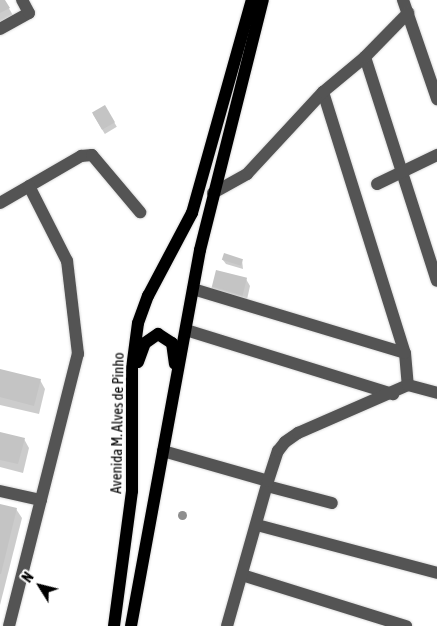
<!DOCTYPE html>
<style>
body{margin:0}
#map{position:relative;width:437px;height:626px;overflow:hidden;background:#fff;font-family:"Asap Condensed",sans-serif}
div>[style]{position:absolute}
.shadow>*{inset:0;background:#0003;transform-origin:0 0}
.building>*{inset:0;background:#c4c4c4;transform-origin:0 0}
.roads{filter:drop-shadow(0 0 1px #dbdbdb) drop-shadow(0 0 1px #dbdbdb)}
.minor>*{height:12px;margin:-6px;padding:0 6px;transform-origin:6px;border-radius:6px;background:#545454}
.major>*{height:12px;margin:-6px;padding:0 6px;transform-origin:6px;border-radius:6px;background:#000}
.trees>*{width:9px;height:9px;margin:-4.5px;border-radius:50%;background:#8e8e8e}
span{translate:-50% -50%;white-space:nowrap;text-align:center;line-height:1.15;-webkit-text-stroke:5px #fff;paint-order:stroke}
.street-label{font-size:15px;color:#000}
.north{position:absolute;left:15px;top:561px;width:50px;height:50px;-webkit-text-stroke:4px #fff;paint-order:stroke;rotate:306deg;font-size:14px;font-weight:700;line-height:20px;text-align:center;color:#000}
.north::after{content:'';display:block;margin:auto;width:18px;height:22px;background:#000;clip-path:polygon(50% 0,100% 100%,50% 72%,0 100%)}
</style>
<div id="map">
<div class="shadow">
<div style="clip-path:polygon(0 0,4px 0,14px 17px,0 25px)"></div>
<div style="left:105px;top:107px;width:23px;height:14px;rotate:59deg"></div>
<div style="clip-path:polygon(223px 260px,242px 260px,243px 269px,226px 264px)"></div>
<div style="clip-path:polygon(246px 279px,250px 286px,246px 304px,216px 297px)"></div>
<div style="clip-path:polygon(0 370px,40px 380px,45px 389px,39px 414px,0 405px)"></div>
<div style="clip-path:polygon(0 433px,24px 439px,29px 448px,23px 473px,0 467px)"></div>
<div style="clip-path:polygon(0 505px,16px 509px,22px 518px,0 605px)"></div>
</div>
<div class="building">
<div style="clip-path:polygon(0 0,5px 0,10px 8px,0 13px)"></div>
<div style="left:105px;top:105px;width:20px;height:15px;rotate:60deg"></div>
<div style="left:224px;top:253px;width:20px;height:7px;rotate:18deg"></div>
<div style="left:216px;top:270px;width:32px;height:21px;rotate:14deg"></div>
<div style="clip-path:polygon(0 369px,41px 379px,34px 406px,0 397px)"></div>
<div style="clip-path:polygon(0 432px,25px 438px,18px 464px,0 460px)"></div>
<div style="clip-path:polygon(0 504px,17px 508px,1px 574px,0 574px)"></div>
</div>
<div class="roads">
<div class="minor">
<div style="left:403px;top:0;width:105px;rotate:71deg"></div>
<div style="left:0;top:29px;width:33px;rotate:-29deg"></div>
<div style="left:29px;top:13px;width:15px;rotate:-118deg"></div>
<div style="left:365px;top:57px;width:235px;rotate:72.2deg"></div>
<div style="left:323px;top:92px;width:274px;rotate:72.6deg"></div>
<div style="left:405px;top:353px;width:32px;rotate:85deg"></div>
<div style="left:377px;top:184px;width:67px;rotate:-25.8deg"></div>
<div style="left:213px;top:193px;width:39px;rotate:-29deg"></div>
<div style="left:247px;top:174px;width:112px;rotate:-47.2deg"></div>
<div style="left:323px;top:92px;width:55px;rotate:-39.8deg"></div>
<div style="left:365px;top:57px;width:62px;rotate:-45.7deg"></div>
<div style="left:0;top:203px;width:94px;rotate:-30.1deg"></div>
<div style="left:81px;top:156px;width:11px;rotate:-5deg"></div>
<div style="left:92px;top:155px;width:75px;rotate:49.9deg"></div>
<div style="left:193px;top:289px;width:221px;rotate:16.8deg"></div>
<div style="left:186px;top:330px;width:217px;rotate:17.2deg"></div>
<div style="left:163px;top:451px;width:109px;rotate:15.9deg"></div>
<div style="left:267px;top:486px;width:67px;rotate:14.7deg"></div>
<div style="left:0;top:491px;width:42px;rotate:12.4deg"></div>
<div style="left:257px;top:525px;width:186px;rotate:14.9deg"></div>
<div style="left:242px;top:575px;width:172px;rotate:17.3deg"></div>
<div style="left:9px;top:626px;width:281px;rotate:-75.8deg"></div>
<div style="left:78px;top:354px;width:94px;rotate:-96.7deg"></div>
<div style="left:67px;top:261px;width:84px;rotate:-116.9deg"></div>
<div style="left:227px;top:626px;width:151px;rotate:-74.2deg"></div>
<div style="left:268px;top:481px;width:32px;rotate:-72deg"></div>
<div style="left:278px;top:451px;width:11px;rotate:-52deg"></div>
<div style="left:285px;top:442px;width:16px;rotate:-35deg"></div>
<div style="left:298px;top:433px;width:120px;rotate:-23.6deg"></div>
<div style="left:408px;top:385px;width:30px;rotate:15deg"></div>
</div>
<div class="major">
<div style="left:138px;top:362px;width:20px;rotate:-70deg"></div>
<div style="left:145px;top:343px;width:16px;rotate:-35deg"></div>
<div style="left:158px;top:334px;width:17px;rotate:33deg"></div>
<div style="left:172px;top:343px;width:21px;rotate:82deg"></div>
<div style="left:114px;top:626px;width:136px;rotate:-82.4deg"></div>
<div style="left:132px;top:491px;width:123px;rotate:-90deg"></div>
<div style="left:132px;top:368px;width:45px;rotate:-82.4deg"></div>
<div style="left:138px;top:323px;width:29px;rotate:-70deg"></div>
<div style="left:148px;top:296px;width:94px;rotate:-62.1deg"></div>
<div style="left:192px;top:213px;width:221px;rotate:-74.3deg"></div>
<div style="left:131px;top:626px;width:382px;rotate:-79.6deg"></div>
<div style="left:200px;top:250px;width:258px;rotate:-75.9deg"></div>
</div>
</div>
<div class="trees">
<div style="left:182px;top:515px"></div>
</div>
<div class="street-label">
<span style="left:117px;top:423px;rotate:-89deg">Avenida M. Alves de Pinho</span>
</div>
<div class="north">N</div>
</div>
